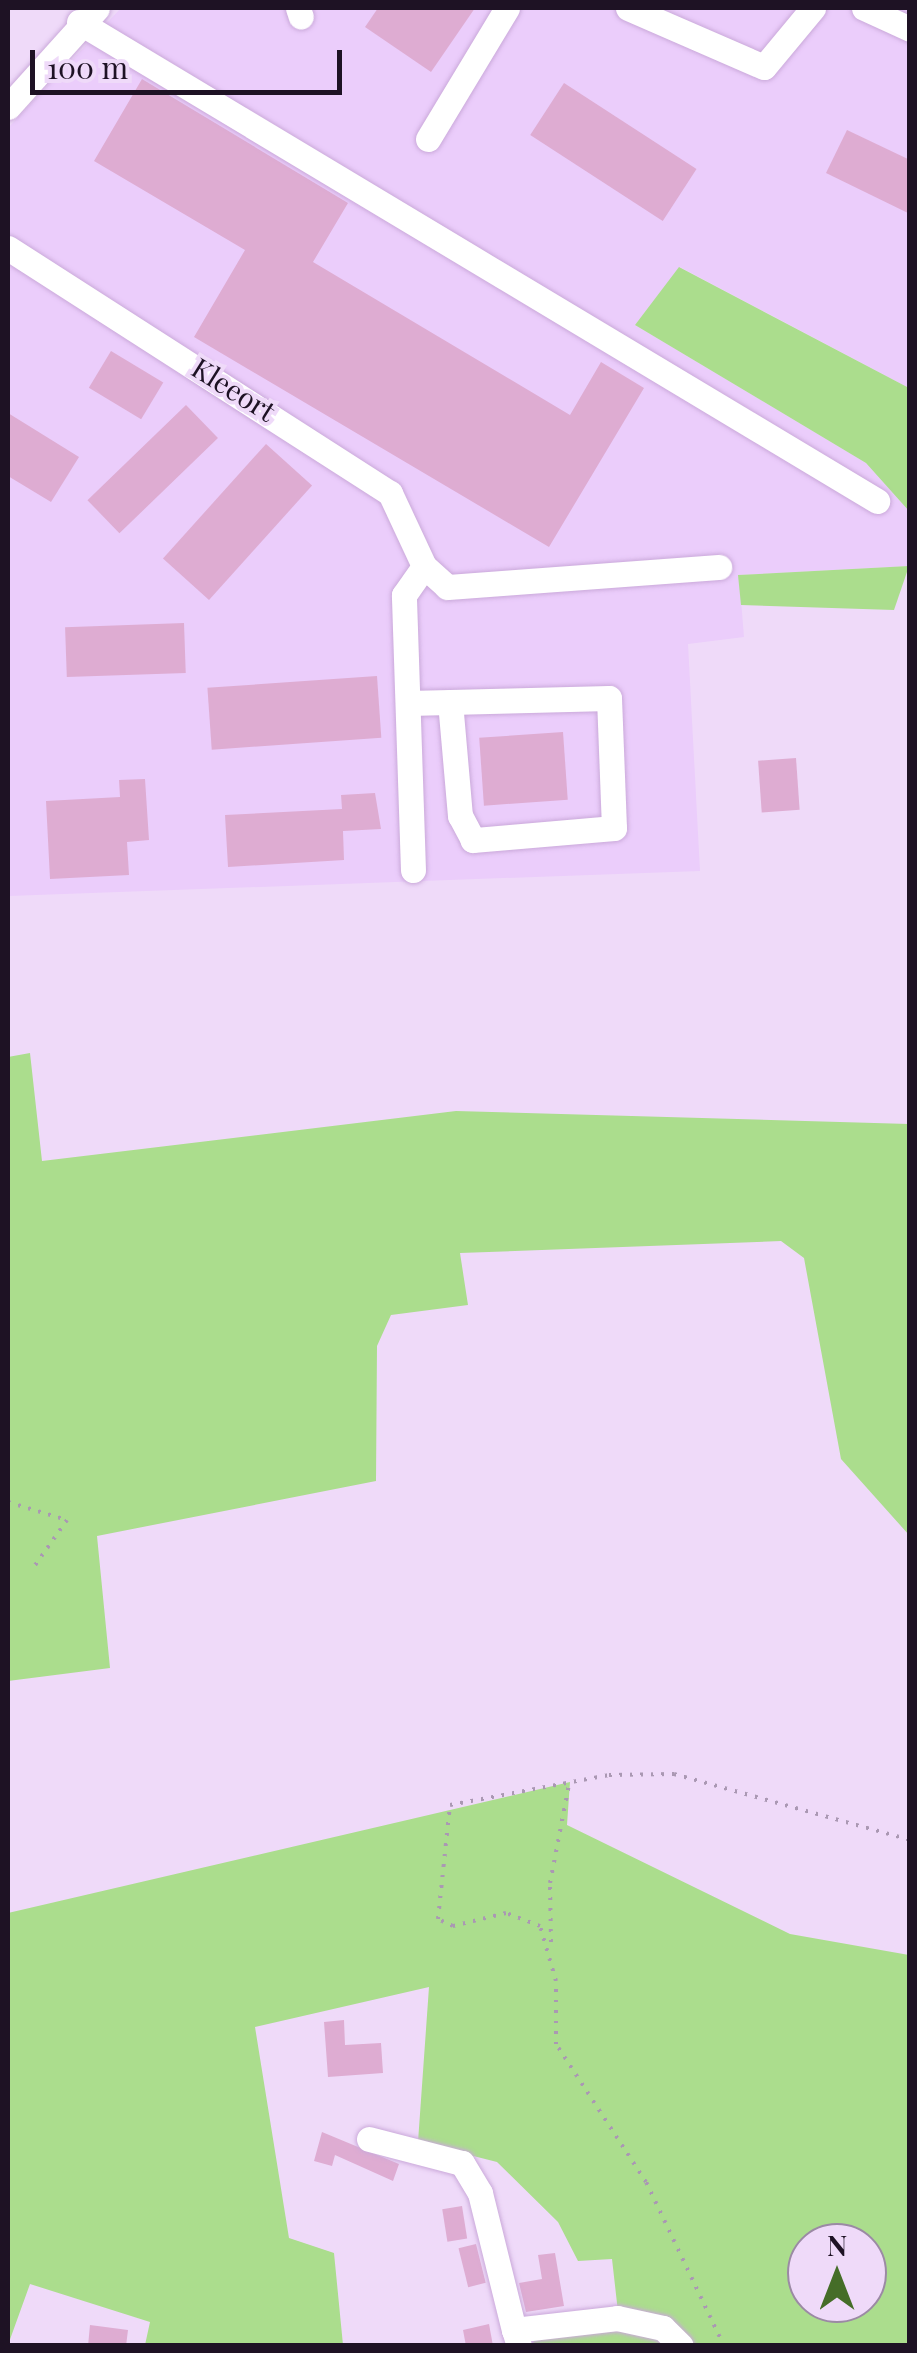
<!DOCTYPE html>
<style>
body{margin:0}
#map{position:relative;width:917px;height:2353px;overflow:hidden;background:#efdaf9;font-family:"Playfair Display",serif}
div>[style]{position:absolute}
.built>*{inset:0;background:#ebcdfb}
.green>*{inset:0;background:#abdd8d}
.building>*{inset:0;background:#deacd2;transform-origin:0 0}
.path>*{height:4px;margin-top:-2px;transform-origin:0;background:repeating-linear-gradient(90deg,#aa98b3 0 2.5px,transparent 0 10.5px)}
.roads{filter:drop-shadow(0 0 2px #caa9da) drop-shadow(0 0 2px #caa9da)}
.minor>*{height:25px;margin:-12.5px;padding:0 12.5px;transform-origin:12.5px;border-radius:12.5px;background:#fff}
span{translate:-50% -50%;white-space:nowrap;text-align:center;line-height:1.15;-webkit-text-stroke:8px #efdaf9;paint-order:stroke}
.street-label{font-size:28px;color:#1e1224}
.frame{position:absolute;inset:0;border:10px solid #1e1224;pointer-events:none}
.north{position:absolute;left:787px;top:2223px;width:100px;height:100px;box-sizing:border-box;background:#efdaf9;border:2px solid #9b8aa4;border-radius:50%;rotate:0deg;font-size:28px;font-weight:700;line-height:40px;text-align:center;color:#1e1224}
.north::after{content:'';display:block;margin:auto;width:35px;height:45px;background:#456d28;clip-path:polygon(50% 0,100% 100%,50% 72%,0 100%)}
.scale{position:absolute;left:30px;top:50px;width:312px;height:45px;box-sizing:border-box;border:5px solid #1e1224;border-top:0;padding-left:12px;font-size:30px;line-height:35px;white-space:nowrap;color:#1e1224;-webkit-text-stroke:8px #efdaf9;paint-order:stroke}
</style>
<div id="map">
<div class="built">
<div style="clip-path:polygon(121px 8px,909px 8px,909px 388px,680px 267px,635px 325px,866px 463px,909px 511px,909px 566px,739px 575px,744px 637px,688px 644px,700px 871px,9px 896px,8px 128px)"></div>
</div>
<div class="green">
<div style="clip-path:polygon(679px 267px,909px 388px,909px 511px,866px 463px,635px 325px)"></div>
<div style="clip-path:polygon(909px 566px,894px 610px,741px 605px,738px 575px)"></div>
<div style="clip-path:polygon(30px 1053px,42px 1161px,456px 1111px,909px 1124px,909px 1535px,841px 1459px,804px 1258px,781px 1241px,460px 1253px,468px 1305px,391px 1315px,377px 1346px,376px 1481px,97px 1536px,110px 1668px,8px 1681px,8px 1057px)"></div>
<div style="clip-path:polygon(evenodd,570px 1782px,567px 1825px,790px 1934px,909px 1955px,909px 2345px,533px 2345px,534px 2336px,618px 2312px,612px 2259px,578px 2261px,558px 2222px,497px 2162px,418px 2142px,429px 1987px,255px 2027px,289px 2238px,334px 2253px,343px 2345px,145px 2345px,150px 2322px,30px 2284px,8px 2345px,8px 1913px,570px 1782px,807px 2243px,867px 2243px,867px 2303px,807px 2303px,807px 2243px)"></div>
</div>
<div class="building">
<div style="clip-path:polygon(378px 8px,475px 8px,431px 72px,365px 27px)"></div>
<div style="clip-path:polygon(142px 79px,348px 203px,313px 262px,570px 415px,601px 362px,644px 388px,549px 547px,194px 337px,245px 250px,94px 161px)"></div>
<div style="left:564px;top:83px;width:158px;height:62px;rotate:33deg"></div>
<div style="clip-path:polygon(847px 130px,910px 160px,910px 214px,826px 173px)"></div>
<div style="left:111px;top:351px;width:61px;height:43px;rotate:31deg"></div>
<div style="left:186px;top:405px;width:46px;height:137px;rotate:46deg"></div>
<div style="clip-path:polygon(8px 413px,79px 457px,51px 502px,8px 476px)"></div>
<div style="left:266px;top:444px;width:62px;height:154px;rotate:42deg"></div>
<div style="left:184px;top:623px;width:50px;height:119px;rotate:88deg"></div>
<div style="left:377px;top:676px;width:62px;height:170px;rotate:86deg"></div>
<div style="left:563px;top:732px;width:68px;height:84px;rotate:86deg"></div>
<div style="left:796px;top:758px;width:52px;height:38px;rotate:86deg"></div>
<div style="clip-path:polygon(145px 779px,149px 840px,127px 842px,129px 875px,50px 879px,46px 801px,120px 797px,119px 780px)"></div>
<div style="clip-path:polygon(375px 793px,381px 829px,343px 831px,344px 860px,228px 867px,225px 815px,342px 809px,341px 795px)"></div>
<div style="clip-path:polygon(344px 2020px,345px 2045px,381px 2043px,383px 2073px,328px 2077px,324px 2022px)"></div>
<div style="clip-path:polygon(322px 2132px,399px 2164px,393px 2181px,335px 2155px,332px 2166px,314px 2161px)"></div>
<div style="left:462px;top:2206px;width:33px;height:20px;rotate:81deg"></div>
<div style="left:476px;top:2244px;width:40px;height:18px;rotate:76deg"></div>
<div style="clip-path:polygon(555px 2253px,564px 2306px,526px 2312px,519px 2283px,542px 2279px,538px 2255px)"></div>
<div style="clip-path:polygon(489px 2324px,493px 2346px,466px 2346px,463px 2330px)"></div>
<div style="clip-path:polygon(90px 2325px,128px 2330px,126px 2346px,88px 2346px)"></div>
</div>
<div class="path">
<div style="left:8px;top:1502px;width:62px;rotate:17deg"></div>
<div style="left:67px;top:1520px;width:62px;rotate:125.2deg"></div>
<div style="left:551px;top:1942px;width:59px;rotate:-91deg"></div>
<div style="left:550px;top:1883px;width:101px;rotate:-79.1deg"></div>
<div style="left:724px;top:2346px;width:182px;rotate:-115.4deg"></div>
<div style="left:646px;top:2182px;width:165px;rotate:-123.1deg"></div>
<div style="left:556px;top:2044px;width:63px;rotate:-90deg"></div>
<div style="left:556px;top:1981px;width:57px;rotate:-106.2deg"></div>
<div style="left:540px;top:1926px;width:36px;rotate:-159deg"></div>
<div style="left:506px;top:1913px;width:55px;rotate:166.2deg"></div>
<div style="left:453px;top:1926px;width:17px;rotate:-155deg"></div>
<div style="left:438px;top:1919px;width:115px;rotate:-84deg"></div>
<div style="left:450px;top:1805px;width:162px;rotate:-10.7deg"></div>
<div style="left:609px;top:1775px;width:65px;rotate:-0.9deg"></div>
<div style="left:674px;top:1774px;width:245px;rotate:15.6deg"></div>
</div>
<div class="roads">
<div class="minor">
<div style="left:298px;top:8px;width:9px;rotate:72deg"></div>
<div style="left:628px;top:8px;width:148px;rotate:23.5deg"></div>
<div style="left:764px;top:67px;width:77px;rotate:-50.3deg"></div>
<div style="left:864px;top:8px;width:51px;rotate:24.5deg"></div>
<div style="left:79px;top:22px;width:931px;rotate:30.97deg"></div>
<div style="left:8px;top:107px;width:133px;rotate:-48deg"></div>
<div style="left:428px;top:139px;width:153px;rotate:-58.9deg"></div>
<div style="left:8px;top:248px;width:454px;rotate:32.7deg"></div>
<div style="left:390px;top:493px;width:81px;rotate:65deg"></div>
<div style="left:408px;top:703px;width:42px;rotate:-1.4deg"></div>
<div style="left:450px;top:702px;width:159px;rotate:-1.4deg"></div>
<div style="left:609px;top:698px;width:130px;rotate:87.8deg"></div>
<div style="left:614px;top:828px;width:142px;rotate:175.1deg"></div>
<div style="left:473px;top:840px;width:27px;rotate:-118deg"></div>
<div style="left:460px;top:816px;width:114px;rotate:-95deg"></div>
<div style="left:413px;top:870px;width:275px;rotate:-91.9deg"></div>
<div style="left:404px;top:595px;width:35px;rotate:-55deg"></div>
<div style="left:424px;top:566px;width:31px;rotate:42deg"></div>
<div style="left:447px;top:587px;width:273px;rotate:-4.2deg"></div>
<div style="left:369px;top:2139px;width:96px;rotate:14.5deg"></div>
<div style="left:462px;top:2163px;width:35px;rotate:59deg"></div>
<div style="left:480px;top:2193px;width:141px;rotate:76.1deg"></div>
<div style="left:519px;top:2346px;width:17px;rotate:-107deg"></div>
<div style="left:514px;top:2330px;width:104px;rotate:-6.6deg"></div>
<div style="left:617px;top:2318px;width:47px;rotate:12.3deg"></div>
<div style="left:663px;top:2328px;width:25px;rotate:45deg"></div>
</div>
</div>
<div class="street-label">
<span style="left:234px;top:389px;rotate:32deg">Kleeort</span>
</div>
<div class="frame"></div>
<div class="north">N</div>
<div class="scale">100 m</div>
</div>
